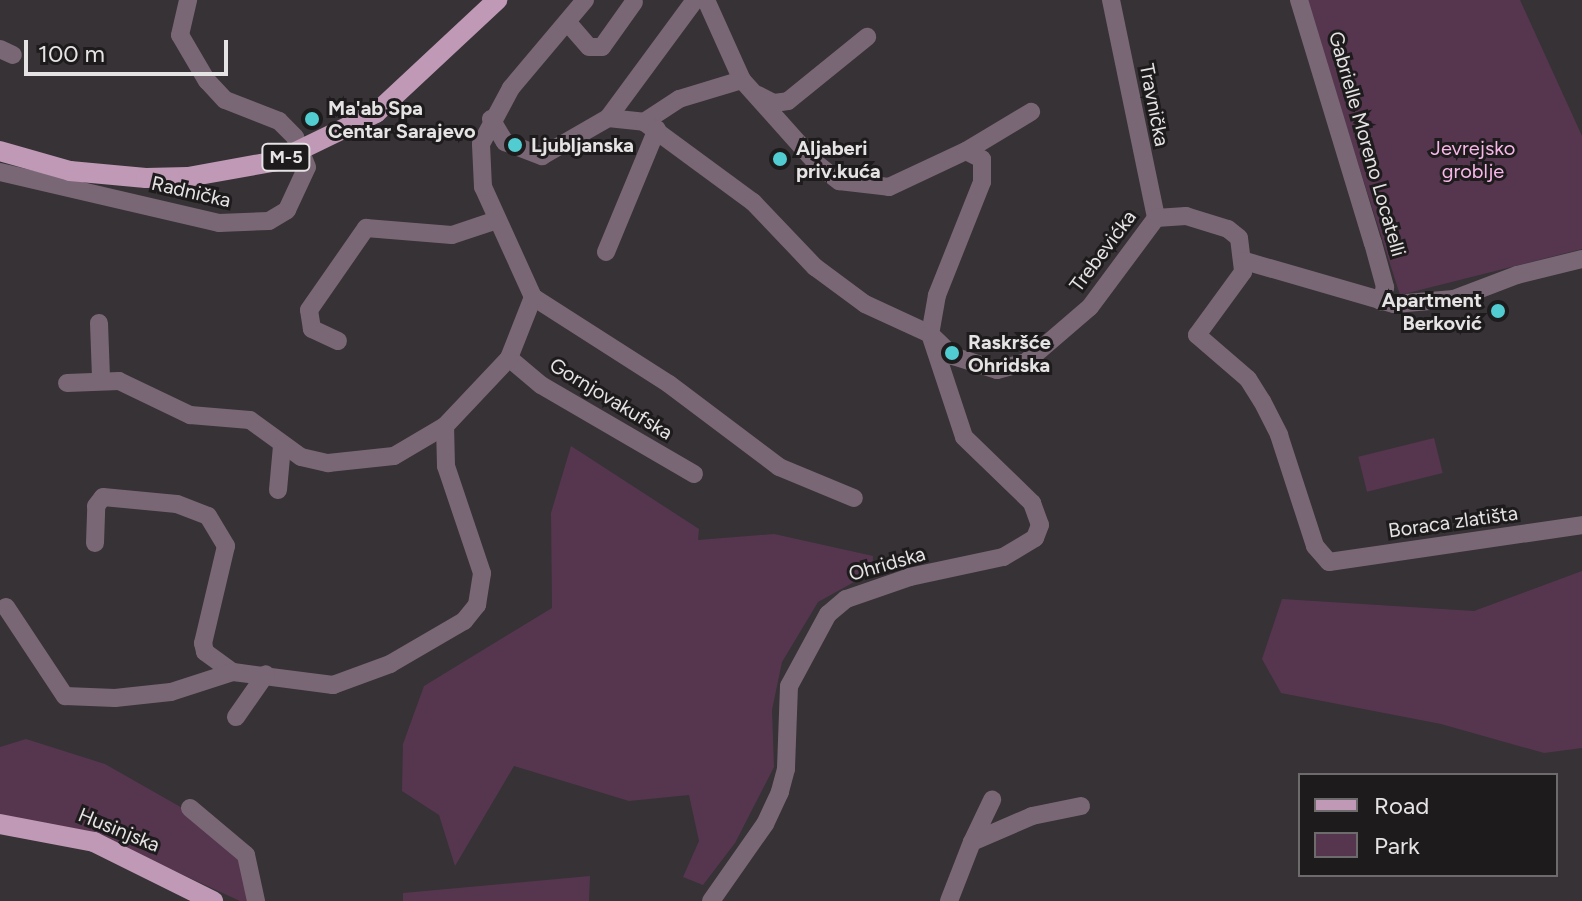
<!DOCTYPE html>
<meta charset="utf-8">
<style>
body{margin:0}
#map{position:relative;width:1582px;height:901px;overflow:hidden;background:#373236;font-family:Figtree,sans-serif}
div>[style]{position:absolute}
.green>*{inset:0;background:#55364e;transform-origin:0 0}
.minor>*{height:18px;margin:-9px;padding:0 9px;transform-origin:9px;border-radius:9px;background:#7a6775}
.major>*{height:20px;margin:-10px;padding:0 10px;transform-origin:10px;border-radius:10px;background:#bf99b5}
.dots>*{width:22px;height:22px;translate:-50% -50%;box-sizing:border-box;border:4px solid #1d1b1c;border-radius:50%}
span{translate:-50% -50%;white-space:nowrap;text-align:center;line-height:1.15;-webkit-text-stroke:6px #1d1b1c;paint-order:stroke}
.shield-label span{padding:2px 6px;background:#1d1b1c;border:2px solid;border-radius:6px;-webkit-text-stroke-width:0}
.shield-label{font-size:18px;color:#e6e3e5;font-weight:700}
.street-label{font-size:20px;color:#e6e3e5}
.poi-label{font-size:20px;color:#e6e3e5;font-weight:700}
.left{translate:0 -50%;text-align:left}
.right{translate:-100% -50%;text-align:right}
.park-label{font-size:20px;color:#f9b6e8}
.legend{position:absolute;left:1298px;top:773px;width:260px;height:104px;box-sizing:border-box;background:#1d1b1c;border:2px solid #6d6b6c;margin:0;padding:10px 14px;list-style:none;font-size:24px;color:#e6e3e5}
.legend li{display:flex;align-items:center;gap:16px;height:40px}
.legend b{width:40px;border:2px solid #6d6b6c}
.scale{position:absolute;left:24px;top:40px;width:204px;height:36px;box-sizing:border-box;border:4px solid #e6e3e5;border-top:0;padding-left:10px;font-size:24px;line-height:28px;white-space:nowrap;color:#e6e3e5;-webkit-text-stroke:6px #1d1b1c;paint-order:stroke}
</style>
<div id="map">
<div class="green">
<div style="clip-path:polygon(1306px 0,1520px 0,1582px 136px,1582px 249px,1400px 295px)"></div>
<div style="left:1434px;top:438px;width:36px;height:78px;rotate:76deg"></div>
<div style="clip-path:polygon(571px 446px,699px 529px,698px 540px,774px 534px,873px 556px,872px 572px,818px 602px,782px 662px,772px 710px,774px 767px,735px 843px,703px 885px,683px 877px,699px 841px,689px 795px,629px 801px,514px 766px,455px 866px,439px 815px,402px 791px,403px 744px,424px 686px,552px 608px,551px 513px)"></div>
<div style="clip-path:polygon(1582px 571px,1582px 748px,1544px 753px,1441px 724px,1281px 693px,1262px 659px,1282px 599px,1474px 611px)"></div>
<div style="clip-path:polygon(26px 739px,105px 764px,191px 813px,239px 852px,252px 901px,240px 901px,94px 834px,0 821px,0 747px)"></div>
<div style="clip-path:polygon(590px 876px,589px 901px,403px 901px,403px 893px)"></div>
</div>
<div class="minor">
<div style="left:706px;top:0;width:88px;rotate:65.8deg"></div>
<div style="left:742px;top:80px;width:113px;rotate:48.2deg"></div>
<div style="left:817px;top:164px;width:28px;rotate:38deg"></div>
<div style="left:839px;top:181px;width:50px;rotate:6.8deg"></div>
<div style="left:889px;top:187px;width:85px;rotate:-25.1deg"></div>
<div style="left:966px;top:151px;width:18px;rotate:27deg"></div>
<div style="left:982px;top:159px;width:23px;rotate:90deg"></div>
<div style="left:982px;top:182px;width:122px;rotate:111.7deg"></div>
<div style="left:937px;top:295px;width:40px;rotate:100deg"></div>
<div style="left:930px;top:334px;width:108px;rotate:71.7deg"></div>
<div style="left:964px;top:437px;width:95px;rotate:44.1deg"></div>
<div style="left:1032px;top:503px;width:23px;rotate:70deg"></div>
<div style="left:1040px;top:525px;width:14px;rotate:111deg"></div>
<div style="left:1035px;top:538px;width:37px;rotate:149deg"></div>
<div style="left:1003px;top:557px;width:95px;rotate:167.9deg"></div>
<div style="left:910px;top:577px;width:68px;rotate:161deg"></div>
<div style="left:846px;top:599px;width:23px;rotate:140deg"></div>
<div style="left:828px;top:614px;width:82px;rotate:118.4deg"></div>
<div style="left:789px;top:686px;width:83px;rotate:92.1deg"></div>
<div style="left:786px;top:769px;width:24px;rotate:105deg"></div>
<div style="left:780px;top:792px;width:35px;rotate:115deg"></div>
<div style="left:765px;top:824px;width:94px;rotate:125deg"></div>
<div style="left:1111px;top:0;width:223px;rotate:78.3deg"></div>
<div style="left:1299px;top:0;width:254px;rotate:73.1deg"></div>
<div style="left:1373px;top:243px;width:46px;rotate:74.7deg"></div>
<div style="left:1385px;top:287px;width:15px;rotate:106deg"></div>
<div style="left:569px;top:24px;width:30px;rotate:49deg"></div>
<div style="left:589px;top:47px;width:13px"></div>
<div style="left:602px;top:47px;width:55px;rotate:-54.6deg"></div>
<div style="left:0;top:49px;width:14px;rotate:25deg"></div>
<div style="left:758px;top:95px;width:18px;rotate:27deg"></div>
<div style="left:774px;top:103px;width:14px;rotate:-8deg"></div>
<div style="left:788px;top:101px;width:102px;rotate:-39deg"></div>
<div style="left:608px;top:118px;width:147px;rotate:-53.6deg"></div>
<div style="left:491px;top:119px;width:27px;rotate:59deg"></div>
<div style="left:505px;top:142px;width:40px;rotate:21deg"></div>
<div style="left:542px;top:156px;width:76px;rotate:-29.9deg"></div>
<div style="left:608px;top:118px;width:36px;rotate:6deg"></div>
<div style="left:644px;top:122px;width:42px;rotate:-33.3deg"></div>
<div style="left:679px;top:99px;width:66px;rotate:-16.8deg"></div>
<div style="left:644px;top:122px;width:135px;rotate:36.3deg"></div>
<div style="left:753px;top:202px;width:90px;rotate:46.4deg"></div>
<div style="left:815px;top:267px;width:62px;rotate:36.5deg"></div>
<div style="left:865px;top:304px;width:72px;rotate:24.8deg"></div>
<div style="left:930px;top:334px;width:32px;rotate:44deg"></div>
<div style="left:953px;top:356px;width:46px;rotate:17.7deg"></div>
<div style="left:997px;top:370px;width:30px;rotate:-15deg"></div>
<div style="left:1026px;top:362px;width:84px;rotate:-40.7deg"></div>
<div style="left:1090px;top:307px;width:111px;rotate:-53.4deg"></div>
<div style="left:1156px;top:218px;width:30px;rotate:-4deg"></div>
<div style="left:1186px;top:216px;width:44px;rotate:17.2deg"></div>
<div style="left:1228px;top:229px;width:14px;rotate:39deg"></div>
<div style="left:1239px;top:238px;width:34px;rotate:83deg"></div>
<div style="left:1243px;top:272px;width:78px;rotate:126.1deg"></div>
<div style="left:1197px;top:335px;width:67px;rotate:40.8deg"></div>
<div style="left:1248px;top:379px;width:26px;rotate:58deg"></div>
<div style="left:1262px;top:401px;width:38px;rotate:63deg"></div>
<div style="left:1279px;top:435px;width:117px;rotate:72deg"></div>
<div style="left:1315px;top:546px;width:21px;rotate:49deg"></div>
<div style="left:1329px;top:562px;width:256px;rotate:-8.3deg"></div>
<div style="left:966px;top:151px;width:76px;rotate:-31deg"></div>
<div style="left:0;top:172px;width:225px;rotate:13.1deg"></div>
<div style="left:219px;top:223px;width:50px;rotate:-2.3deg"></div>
<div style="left:269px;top:221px;width:21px;rotate:-31deg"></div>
<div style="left:287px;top:210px;width:47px;rotate:-65.1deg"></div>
<div style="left:307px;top:167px;width:32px;rotate:-112deg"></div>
<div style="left:295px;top:137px;width:23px;rotate:-135deg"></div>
<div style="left:279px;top:121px;width:58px;rotate:-158.7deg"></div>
<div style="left:225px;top:100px;width:26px;rotate:-133deg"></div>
<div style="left:207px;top:81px;width:53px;rotate:-120.4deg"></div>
<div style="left:180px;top:35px;width:36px;rotate:-77deg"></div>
<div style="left:606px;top:252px;width:133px;rotate:-67.5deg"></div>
<div style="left:1245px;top:261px;width:155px;rotate:16.1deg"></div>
<div style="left:1394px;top:304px;width:60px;rotate:-4.8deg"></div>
<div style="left:1454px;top:299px;width:67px;rotate:-20.9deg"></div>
<div style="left:1517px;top:275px;width:67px;rotate:-13.8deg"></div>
<div style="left:533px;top:297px;width:161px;rotate:32.6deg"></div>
<div style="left:669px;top:384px;width:138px;rotate:37deg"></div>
<div style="left:779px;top:467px;width:81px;rotate:22.5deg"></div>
<div style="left:99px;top:323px;width:55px;rotate:87.9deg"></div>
<div style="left:338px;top:341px;width:29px;rotate:-155deg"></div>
<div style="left:312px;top:329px;width:19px;rotate:-99deg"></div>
<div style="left:309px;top:310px;width:100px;rotate:-55.2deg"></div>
<div style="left:366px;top:228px;width:86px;rotate:4.7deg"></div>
<div style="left:452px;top:235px;width:47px;rotate:-18.4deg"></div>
<div style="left:509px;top:358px;width:42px;rotate:40.2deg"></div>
<div style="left:541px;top:385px;width:177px;rotate:30.2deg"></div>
<div style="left:67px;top:383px;width:52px;rotate:-2.2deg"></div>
<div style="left:119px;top:381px;width:79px;rotate:25.6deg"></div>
<div style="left:190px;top:415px;width:60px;rotate:4.8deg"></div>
<div style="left:250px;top:420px;width:63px;rotate:36deg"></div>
<div style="left:301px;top:457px;width:28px;rotate:13deg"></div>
<div style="left:328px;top:463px;width:66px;rotate:-6.1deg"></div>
<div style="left:394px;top:456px;width:59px;rotate:-30.5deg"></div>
<div style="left:445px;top:426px;width:93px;rotate:-46.7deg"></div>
<div style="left:509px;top:358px;width:66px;rotate:-68.5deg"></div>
<div style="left:533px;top:297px;width:121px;rotate:-114.4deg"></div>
<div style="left:483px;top:187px;width:43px;rotate:-92.7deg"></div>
<div style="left:481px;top:144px;width:64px;rotate:-61.8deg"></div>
<div style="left:511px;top:88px;width:115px;rotate:-49.9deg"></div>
<div style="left:278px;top:490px;width:44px;rotate:-84.8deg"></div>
<div style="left:95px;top:543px;width:37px;rotate:-88deg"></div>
<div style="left:96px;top:506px;width:11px;rotate:-52deg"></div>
<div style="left:103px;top:497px;width:74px;rotate:5.4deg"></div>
<div style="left:177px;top:504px;width:33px;rotate:21deg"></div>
<div style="left:208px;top:516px;width:35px;rotate:59deg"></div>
<div style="left:226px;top:546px;width:100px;rotate:103.3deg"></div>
<div style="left:203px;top:643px;width:9px;rotate:77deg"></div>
<div style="left:205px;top:652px;width:34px;rotate:36deg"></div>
<div style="left:6px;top:607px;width:107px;rotate:56.5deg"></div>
<div style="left:65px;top:696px;width:50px;rotate:2.3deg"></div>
<div style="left:115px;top:698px;width:56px;rotate:-6.1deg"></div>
<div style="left:171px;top:692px;width:65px;rotate:-17.9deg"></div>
<div style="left:233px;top:672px;width:101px;rotate:7.4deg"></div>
<div style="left:333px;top:685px;width:61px;rotate:-20.2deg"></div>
<div style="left:390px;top:664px;width:86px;rotate:-30.2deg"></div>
<div style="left:464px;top:621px;width:21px;rotate:-51deg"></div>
<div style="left:477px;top:605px;width:32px;rotate:-81deg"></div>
<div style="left:482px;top:573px;width:113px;rotate:-108.6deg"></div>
<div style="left:446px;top:466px;width:40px;rotate:-91.4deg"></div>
<div style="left:236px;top:717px;width:52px;rotate:-55.1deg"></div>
<div style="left:190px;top:808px;width:73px;rotate:40deg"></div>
<div style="left:246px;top:855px;width:47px;rotate:77.7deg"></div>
<div style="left:972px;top:842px;width:47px;rotate:-64.5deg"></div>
<div style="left:949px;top:901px;width:63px;rotate:-68.7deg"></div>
<div style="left:972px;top:842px;width:65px;rotate:-23.4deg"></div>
<div style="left:1032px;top:816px;width:50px;rotate:-11.5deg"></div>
</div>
<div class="major">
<div style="left:0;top:151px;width:73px;rotate:15.9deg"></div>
<div style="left:70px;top:171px;width:76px;rotate:5.3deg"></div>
<div style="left:146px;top:178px;width:42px;rotate:-1.4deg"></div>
<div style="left:188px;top:177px;width:90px;rotate:-10.2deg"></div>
<div style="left:277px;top:161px;width:110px;rotate:-25.9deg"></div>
<div style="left:376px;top:113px;width:166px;rotate:-43deg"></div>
<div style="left:0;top:824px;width:96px;rotate:10.8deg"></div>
<div style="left:94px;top:842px;width:133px;rotate:26.4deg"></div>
</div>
<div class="dots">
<div style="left:312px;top:119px;background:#51ccd1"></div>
<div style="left:515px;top:145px;background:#51ccd1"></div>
<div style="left:780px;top:159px;background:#51ccd1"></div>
<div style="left:1498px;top:311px;background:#51ccd1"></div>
<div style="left:952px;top:353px;background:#51ccd1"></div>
</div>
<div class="shield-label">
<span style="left:286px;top:157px">M-5</span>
</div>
<div class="street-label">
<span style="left:1154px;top:105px;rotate:79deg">Travnička</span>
<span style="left:1367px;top:144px;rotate:74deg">Gabrielle Moreno Locatelli</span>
<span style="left:191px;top:192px;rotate:13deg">Radnička</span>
<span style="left:1103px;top:251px;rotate:-53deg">Trebevićka</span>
<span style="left:611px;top:399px;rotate:31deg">Gornjovakufska</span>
<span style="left:1453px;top:522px;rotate:-8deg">Boraca zlatišta</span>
<span style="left:887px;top:564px;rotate:-16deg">Ohridska</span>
<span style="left:119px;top:830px;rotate:22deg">Husinjska</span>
</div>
<div class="poi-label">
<span class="left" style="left:328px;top:120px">Ma'ab Spa<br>Centar Sarajevo</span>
<span class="left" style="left:531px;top:145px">Ljubljanska</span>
<span class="left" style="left:796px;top:160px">Aljaberi<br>priv.kuća</span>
<span class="right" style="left:1482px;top:312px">Apartment<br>Berković</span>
<span class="left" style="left:968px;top:354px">Raskršće<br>Ohridska</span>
</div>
<div class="park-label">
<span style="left:1473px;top:160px">Jevrejsko<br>groblje</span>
</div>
<ul class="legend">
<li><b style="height:10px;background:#bf99b5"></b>Road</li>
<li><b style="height:22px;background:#55364e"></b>Park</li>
</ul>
<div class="scale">100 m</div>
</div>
